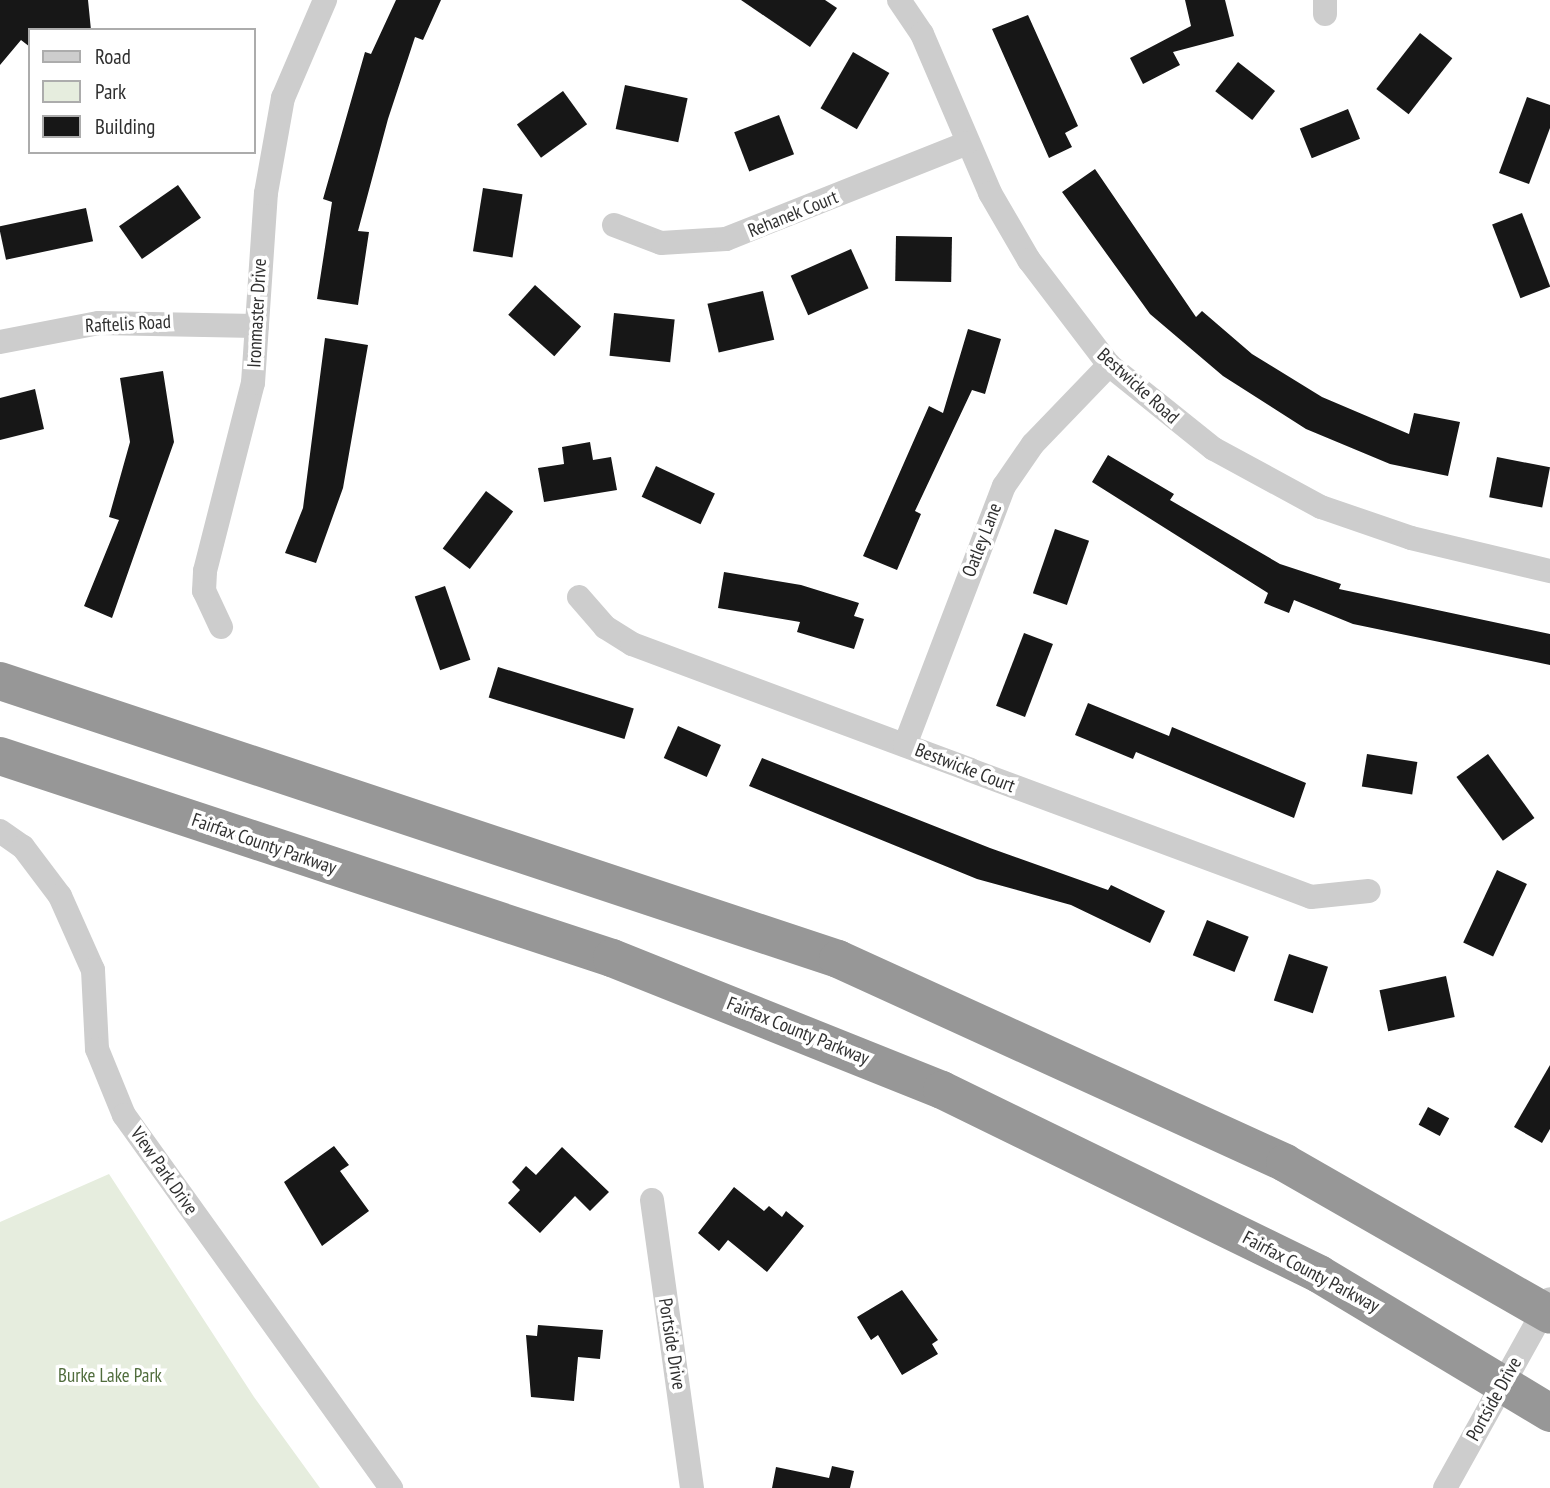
<!DOCTYPE html>
<style>
body{margin:0}
#map{position:relative;width:1550px;height:1488px;overflow:hidden;background:#fff;font-family:"PT Sans Narrow",sans-serif}
div>[style]{position:absolute}
.green>*{inset:0;background:#e6edde}
.building>*{inset:0;background:#171717;transform-origin:0 0}
.street>*{height:24px;margin:-12px;padding:0 12px;transform-origin:12px;border-radius:12px;background:#cdcdcd}
.highway>*{height:38px;margin:-19px;padding:0 19px;transform-origin:19px;border-radius:19px;background:#979797}
span{translate:-50% -50%;white-space:nowrap;text-align:center;line-height:1.15;-webkit-text-stroke:7px #fff;paint-order:stroke}
.street-label{font-size:19px;color:#303030}
.park-label{font-size:19px;color:#516d3d}
.legend{position:absolute;left:28px;top:28px;width:228px;height:126px;box-sizing:border-box;background:#fff;border:2px solid #acacac;margin:0;padding:9px 12px;list-style:none;font-size:21px;color:#303030}
.legend li{display:flex;align-items:center;gap:14px;height:35px}
.legend b{width:35px;border:2px solid #acacac}
</style>
<div id="map">
<div class="green">
<div style="clip-path:polygon(109px 1174px,254px 1397px,320px 1488px,0 1488px,0 1222px)"></div>
</div>
<div class="building">
<div style="clip-path:polygon(0 0,88px 0,91px 30px,30px 30px,30px 47px,21px 40px,0 65px)"></div>
<div style="clip-path:polygon(396px 0,441px 0,423px 40px,415px 37px,388px 119px,358px 231px,369px 232px,358px 305px,317px 299px,332px 202px,323px 199px,365px 52px,371px 54px)"></div>
<div style="clip-path:polygon(741px 0,825px 0,837px 8px,810px 47px)"></div>
<div style="clip-path:polygon(1185px 0,1225px 0,1234px 36px,1173px 52px,1180px 65px,1143px 84px,1130px 58px,1191px 26px)"></div>
<div style="clip-path:polygon(1028px 15px,1078px 126px,1065px 133px,1072px 147px,1049px 158px,992px 29px)"></div>
<div style="left:1420px;top:33px;width:41px;height:71px;rotate:38deg"></div>
<div style="left:853px;top:52px;width:42px;height:65px;rotate:30deg"></div>
<div style="left:1238px;top:62px;width:47px;height:37px;rotate:38deg"></div>
<div style="left:625px;top:85px;width:64px;height:45px;rotate:12deg"></div>
<div style="left:563px;top:91px;width:41px;height:57px;rotate:54deg"></div>
<div style="clip-path:polygon(1527px 97px,1550px 105px,1550px 128px,1529px 184px,1499px 173px)"></div>
<div style="left:1348px;top:109px;width:32px;height:52px;rotate:68deg"></div>
<div style="left:779px;top:115px;width:42px;height:48px;rotate:69deg"></div>
<div style="clip-path:polygon(1095px 169px,1196px 317px,1202px 311px,1252px 354px,1322px 397px,1409px 434px,1414px 413px,1460px 422px,1448px 476px,1390px 464px,1306px 429px,1223px 376px,1150px 314px,1062px 192px)"></div>
<div style="left:178px;top:185px;width:40px;height:72px;rotate:55deg"></div>
<div style="left:483px;top:188px;width:40px;height:64px;rotate:9deg"></div>
<div style="left:86px;top:208px;width:34px;height:89px;rotate:78deg"></div>
<div style="left:1522px;top:213px;width:79px;height:32px;rotate:69deg"></div>
<div style="left:896px;top:236px;width:56px;height:45px;rotate:1deg"></div>
<div style="left:851px;top:249px;width:43px;height:66px;rotate:66deg"></div>
<div style="left:535px;top:285px;width:62px;height:40px;rotate:42deg"></div>
<div style="left:763px;top:291px;width:50px;height:57px;rotate:77deg"></div>
<div style="left:614px;top:313px;width:61px;height:43px;rotate:6deg"></div>
<div style="clip-path:polygon(968px 329px,1001px 339px,985px 394px,972px 390px,915px 511px,921px 514px,897px 570px,863px 556px,929px 406px,943px 413px)"></div>
<div style="clip-path:polygon(325px 338px,368px 345px,343px 488px,316px 563px,285px 553px,303px 508px)"></div>
<div style="clip-path:polygon(163px 371px,174px 442px,112px 618px,84px 606px,119px 520px,109px 517px,130px 442px,120px 378px)"></div>
<div style="clip-path:polygon(35px 389px,44px 429px,0 440px,0 398px)"></div>
<div style="clip-path:polygon(590px 442px,593px 460px,611px 457px,617px 490px,544px 502px,538px 468px,564px 464px,562px 447px)"></div>
<div style="clip-path:polygon(1108px 455px,1174px 494px,1170px 500px,1280px 564px,1341px 584px,1339px 589px,1550px 634px,1550px 665px,1353px 624px,1294px 600px,1289px 613px,1264px 603px,1268px 593px,1092px 482px)"></div>
<div style="left:1497px;top:457px;width:54px;height:41px;rotate:11deg"></div>
<div style="left:656px;top:466px;width:65px;height:34px;rotate:25deg"></div>
<div style="left:486px;top:491px;width:34px;height:72px;rotate:37deg"></div>
<div style="left:1055px;top:529px;width:36px;height:68px;rotate:19deg"></div>
<div style="clip-path:polygon(724px 572px,801px 585px,859px 603px,854px 616px,864px 619px,854px 649px,797px 632px,800px 622px,718px 608px)"></div>
<div style="left:445px;top:586px;width:78px;height:32px;rotate:71deg"></div>
<div style="left:1024px;top:633px;width:31px;height:78px;rotate:21deg"></div>
<div style="left:498px;top:667px;width:142px;height:32px;rotate:17deg"></div>
<div style="clip-path:polygon(1088px 703px,1169px 736px,1172px 727px,1306px 783px,1294px 818px,1136px 752px,1133px 759px,1075px 735px)"></div>
<div style="left:678px;top:726px;width:47px;height:35px;rotate:24deg"></div>
<div style="left:1367px;top:754px;width:51px;height:33px;rotate:9deg"></div>
<div style="left:1488px;top:754px;width:79px;height:39px;rotate:54deg"></div>
<div style="clip-path:polygon(762px 758px,990px 848px,1108px 890px,1111px 885px,1165px 911px,1150px 943px,1071px 905px,977px 879px,749px 786px)"></div>
<div style="left:1497px;top:870px;width:33px;height:80px;rotate:25deg"></div>
<div style="left:1207px;top:920px;width:45px;height:38px;rotate:22deg"></div>
<div style="left:1289px;top:954px;width:41px;height:49px;rotate:18deg"></div>
<div style="left:1446px;top:976px;width:42px;height:68px;rotate:78deg"></div>
<div style="clip-path:polygon(1550px 1065px,1550px 1129px,1542px 1143px,1514px 1127px)"></div>
<div style="left:1428px;top:1107px;width:24px;height:20px;rotate:28deg"></div>
<div style="clip-path:polygon(334px 1146px,349px 1165px,340px 1171px,369px 1211px,322px 1246px,284px 1182px)"></div>
<div style="clip-path:polygon(562px 1147px,609px 1192px,590px 1211px,575px 1196px,540px 1233px,508px 1203px,520px 1190px,512px 1182px,526px 1166px,536px 1175px)"></div>
<div style="clip-path:polygon(734px 1187px,764px 1211px,769px 1206px,782px 1217px,786px 1211px,804px 1226px,767px 1272px,728px 1240px,719px 1251px,698px 1233px)"></div>
<div style="clip-path:polygon(902px 1290px,938px 1340px,932px 1344px,938px 1354px,902px 1375px,878px 1335px,871px 1340px,857px 1317px)"></div>
<div style="clip-path:polygon(538px 1325px,603px 1330px,600px 1359px,578px 1357px,574px 1401px,531px 1397px,526px 1335px,537px 1336px)"></div>
<div style="clip-path:polygon(832px 1466px,854px 1471px,850px 1488px,772px 1488px,776px 1467px,829px 1478px)"></div>
</div>
<div class="street">
<div style="left:899px;top:0;width:41px;rotate:55.9deg"></div>
<div style="left:922px;top:34px;width:173px;rotate:66.8deg"></div>
<div style="left:990px;top:193px;width:78px;rotate:59.8deg"></div>
<div style="left:1029px;top:260px;width:132px;rotate:52.7deg"></div>
<div style="left:1109px;top:365px;width:134px;rotate:38.7deg"></div>
<div style="left:1214px;top:449px;width:122px;rotate:28.5deg"></div>
<div style="left:1321px;top:507px;width:95px;rotate:19deg"></div>
<div style="left:1411px;top:538px;width:143px;rotate:13.4deg"></div>
<div style="left:1325px;top:14px;width:14px;rotate:-90deg"></div>
<div style="left:614px;top:225px;width:50px;rotate:21deg"></div>
<div style="left:661px;top:243px;width:65px;rotate:-3.5deg"></div>
<div style="left:726px;top:239px;width:259px;rotate:-21.7deg"></div>
<div style="left:0;top:342px;width:101px;rotate:-10.9deg"></div>
<div style="left:99px;top:323px;width:158px;rotate:1.1deg"></div>
<div style="left:579px;top:597px;width:40px;rotate:49deg"></div>
<div style="left:605px;top:627px;width:32px;rotate:32deg"></div>
<div style="left:632px;top:644px;width:361px;rotate:20.4deg"></div>
<div style="left:970px;top:770px;width:364px;rotate:20.4deg"></div>
<div style="left:1311px;top:897px;width:58px;rotate:-5.9deg"></div>
<div style="left:221px;top:627px;width:40px;rotate:-115deg"></div>
<div style="left:204px;top:591px;width:20px;rotate:-87deg"></div>
<div style="left:205px;top:571px;width:194px;rotate:-75.7deg"></div>
<div style="left:253px;top:383px;width:190px;rotate:-86.1deg"></div>
<div style="left:266px;top:193px;width:97px;rotate:-79.9deg"></div>
<div style="left:283px;top:98px;width:107px;rotate:-66.8deg"></div>
<div style="left:905px;top:745px;width:277px;rotate:-69.1deg"></div>
<div style="left:1004px;top:486px;width:51px;rotate:-55.4deg"></div>
<div style="left:1033px;top:444px;width:110px;rotate:-46.1deg"></div>
<div style="left:0;top:831px;width:28px;rotate:35deg"></div>
<div style="left:23px;top:847px;width:61px;rotate:52.9deg"></div>
<div style="left:60px;top:896px;width:81px;rotate:66deg"></div>
<div style="left:93px;top:970px;width:79px;rotate:87.1deg"></div>
<div style="left:97px;top:1049px;width:71px;rotate:67.8deg"></div>
<div style="left:124px;top:1115px;width:459px;rotate:54.4deg"></div>
<div style="left:652px;top:1200px;width:291px;rotate:82.1deg"></div>
<div style="left:1445px;top:1488px;width:216px;rotate:-60.9deg"></div>
</div>
<div class="highway">
<div style="left:0;top:681px;width:883px;rotate:18.35deg"></div>
<div style="left:838px;top:959px;width:491px;rotate:24.5deg"></div>
<div style="left:1285px;top:1163px;width:305px;rotate:29.8deg"></div>
<div style="left:0;top:756px;width:644px;rotate:18.27deg"></div>
<div style="left:612px;top:958px;width:355px;rotate:21.8deg"></div>
<div style="left:942px;top:1090px;width:420px;rotate:26deg"></div>
<div style="left:1319px;top:1274px;width:270px;rotate:31deg"></div>
</div>
<div class="street-label">
<span style="left:793px;top:214px;rotate:-22deg">Rehanek Court</span>
<span style="left:257px;top:313px;rotate:-87deg">Ironmaster Drive</span>
<span style="left:128px;top:324px;rotate:-3deg">Raftelis Road</span>
<span style="left:1138px;top:386px;rotate:42deg">Bestwicke Road</span>
<span style="left:982px;top:540px;rotate:-69deg">Oatley Lane</span>
<span style="left:965px;top:768px;rotate:21deg">Bestwicke Court</span>
<span style="left:264px;top:844px;rotate:19deg">Fairfax County Parkway</span>
<span style="left:798px;top:1031px;rotate:22deg">Fairfax County Parkway</span>
<span style="left:164px;top:1171px;rotate:55deg">View Park Drive</span>
<span style="left:1311px;top:1272px;rotate:28deg">Fairfax County Parkway</span>
<span style="left:672px;top:1344px;rotate:81deg">Portside Drive</span>
<span style="left:1494px;top:1399px;rotate:-61deg">Portside Drive</span>
</div>
<div class="park-label">
<span style="left:110px;top:1376px">Burke Lake Park</span>
</div>
<ul class="legend">
<li><b style="height:9px;background:#cdcdcd"></b>Road</li>
<li><b style="height:19px;background:#e6edde"></b>Park</li>
<li><b style="height:19px;background:#171717"></b>Building</li>
</ul>
</div>
